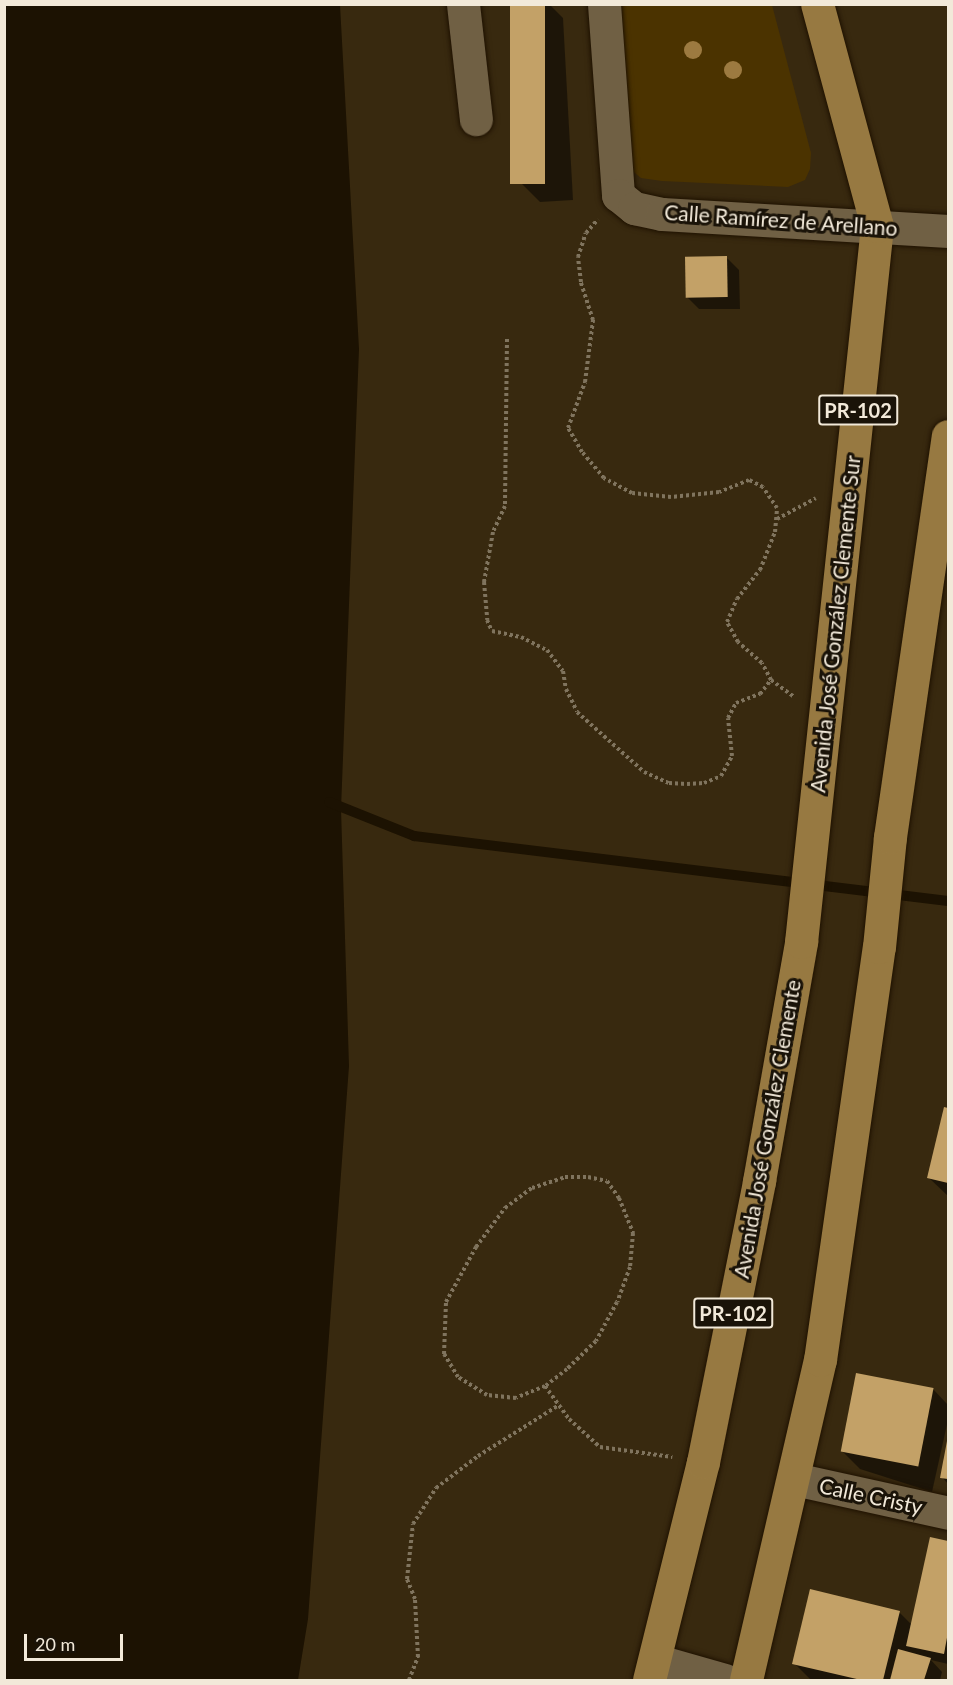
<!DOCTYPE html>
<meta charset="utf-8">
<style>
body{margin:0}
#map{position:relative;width:953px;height:1685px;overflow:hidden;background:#38290f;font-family:Lato,sans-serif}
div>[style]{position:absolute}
.green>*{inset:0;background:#4b3300}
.water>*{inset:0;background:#1c1202}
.shadow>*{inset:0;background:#0007}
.stream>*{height:10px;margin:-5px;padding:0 5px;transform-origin:5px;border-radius:5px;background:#1c1202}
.building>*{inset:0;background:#c3a167;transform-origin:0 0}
.path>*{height:4px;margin-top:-2px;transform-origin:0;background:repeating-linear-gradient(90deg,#80745e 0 3px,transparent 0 6px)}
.roads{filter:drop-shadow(0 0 2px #1f1200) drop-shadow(0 0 2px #1f1200)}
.minor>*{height:33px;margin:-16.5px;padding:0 16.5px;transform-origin:16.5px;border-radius:16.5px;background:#706044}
.major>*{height:33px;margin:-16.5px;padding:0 16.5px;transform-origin:16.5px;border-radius:16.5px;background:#977941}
.trees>*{width:18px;height:18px;margin:-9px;border-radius:50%;background:#9c7a40}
span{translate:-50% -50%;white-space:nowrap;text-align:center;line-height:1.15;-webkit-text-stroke:6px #1a1308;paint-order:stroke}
.shield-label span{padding:2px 4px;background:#1a1308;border:2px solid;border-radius:4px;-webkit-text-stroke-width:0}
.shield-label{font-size:20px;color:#f2e9d9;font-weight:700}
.street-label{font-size:21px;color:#f2e9d9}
.frame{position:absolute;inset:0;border:6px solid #f2e9d9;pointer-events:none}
.scale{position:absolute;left:24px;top:1634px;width:99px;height:27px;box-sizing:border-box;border:3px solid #f2e9d9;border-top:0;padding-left:8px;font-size:18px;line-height:21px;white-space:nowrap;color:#f2e9d9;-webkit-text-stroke:4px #1a1308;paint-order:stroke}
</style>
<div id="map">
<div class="green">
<div style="clip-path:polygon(614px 5px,772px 5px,811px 153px,810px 169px,805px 180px,788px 187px,662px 181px,641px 178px,629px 168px)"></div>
</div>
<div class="water">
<div style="clip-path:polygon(5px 4px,340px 5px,359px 349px,341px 809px,349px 1066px,308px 1619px,298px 1680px,5px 1680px)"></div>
</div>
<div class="shadow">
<div style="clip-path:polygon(511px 4px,549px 4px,563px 18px,573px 200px,540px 202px,521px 183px)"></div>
<div style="clip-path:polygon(727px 258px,739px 270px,740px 309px,699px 309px,687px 297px)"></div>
<div style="clip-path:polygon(945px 1108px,948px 1109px,948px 1196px,929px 1178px)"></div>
<div style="clip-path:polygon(933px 1389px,948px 1405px,948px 1420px,932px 1492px,860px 1469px,842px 1451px)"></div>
<div style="clip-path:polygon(948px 1443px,948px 1484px,942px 1477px)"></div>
<div style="clip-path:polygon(931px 1539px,948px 1543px,948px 1664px,931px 1660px,942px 1672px,940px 1680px,811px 1680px,794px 1663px,899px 1612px,912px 1625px)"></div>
</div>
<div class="stream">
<div style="left:329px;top:802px;width:92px;rotate:21.8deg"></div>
<div style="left:414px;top:836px;width:538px;rotate:6.94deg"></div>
</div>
<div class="building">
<div style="left:510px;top:4px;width:35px;height:180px"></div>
<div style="left:727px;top:256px;width:41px;height:42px;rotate:89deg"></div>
<div style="clip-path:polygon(944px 1107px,948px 1108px,948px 1183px,927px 1178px)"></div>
<div style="left:856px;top:1373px;width:79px;height:80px;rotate:11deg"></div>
<div style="clip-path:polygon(947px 1441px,948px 1441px,948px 1479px,940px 1478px)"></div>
<div style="clip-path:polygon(930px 1537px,948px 1541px,948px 1632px,944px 1654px,906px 1646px)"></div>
<div style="clip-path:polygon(810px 1589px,900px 1611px,883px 1680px,861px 1680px,792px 1664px)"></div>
<div style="clip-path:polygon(898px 1649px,931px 1658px,924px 1680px,890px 1680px)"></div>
</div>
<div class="path">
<div style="left:507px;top:339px;width:167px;rotate:90.7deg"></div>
<div style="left:505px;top:506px;width:29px;rotate:115deg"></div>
<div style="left:493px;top:532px;width:51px;rotate:100.2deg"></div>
<div style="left:484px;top:582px;width:38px;rotate:85deg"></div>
<div style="left:487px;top:620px;width:12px;rotate:66deg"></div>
<div style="left:492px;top:631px;width:30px;rotate:12deg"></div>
<div style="left:521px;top:637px;width:29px;rotate:27deg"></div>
<div style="left:547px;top:650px;width:26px;rotate:53deg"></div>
<div style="left:563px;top:671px;width:18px;rotate:81deg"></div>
<div style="left:566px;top:689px;width:25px;rotate:64deg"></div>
<div style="left:577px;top:712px;width:90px;rotate:41.8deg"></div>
<div style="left:644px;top:772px;width:27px;rotate:24deg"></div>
<div style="left:669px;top:783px;width:18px;rotate:3deg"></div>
<div style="left:687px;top:784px;width:17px;rotate:-3deg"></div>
<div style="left:704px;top:783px;width:18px;rotate:-22deg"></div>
<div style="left:721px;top:776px;width:23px;rotate:-61deg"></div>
<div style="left:732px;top:756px;width:38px;rotate:-96deg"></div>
<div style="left:728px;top:718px;width:17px;rotate:-62deg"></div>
<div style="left:736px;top:703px;width:26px;rotate:-21deg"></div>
<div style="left:760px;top:694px;width:18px;rotate:-52deg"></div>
<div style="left:771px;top:680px;width:19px;rotate:-118deg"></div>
<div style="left:762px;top:663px;width:32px;rotate:-139deg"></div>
<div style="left:738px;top:642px;width:23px;rotate:-119deg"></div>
<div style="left:727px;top:622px;width:25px;rotate:-67deg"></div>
<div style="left:737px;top:599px;width:37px;rotate:-52deg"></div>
<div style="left:760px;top:570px;width:41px;rotate:-68.5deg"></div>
<div style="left:775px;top:532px;width:24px;rotate:-85deg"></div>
<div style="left:777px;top:508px;width:25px;rotate:-124deg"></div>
<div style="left:763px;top:487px;width:16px;rotate:-153deg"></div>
<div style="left:749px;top:480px;width:32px;rotate:158deg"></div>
<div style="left:719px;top:492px;width:48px;rotate:174.1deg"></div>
<div style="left:671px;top:497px;width:39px;rotate:-174deg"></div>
<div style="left:632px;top:493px;width:32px;rotate:-152deg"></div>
<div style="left:604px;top:478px;width:34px;rotate:-130deg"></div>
<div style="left:582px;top:452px;width:28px;rotate:-120deg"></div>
<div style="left:568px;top:428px;width:49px;rotate:-69.7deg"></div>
<div style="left:585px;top:382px;width:63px;rotate:-82.6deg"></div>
<div style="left:593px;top:320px;width:40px;rotate:-108deg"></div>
<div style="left:581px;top:282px;width:25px;rotate:-97deg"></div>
<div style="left:578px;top:257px;width:25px;rotate:-72deg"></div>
<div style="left:586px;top:233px;width:18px;rotate:-49deg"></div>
<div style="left:777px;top:519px;width:44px;rotate:-28.3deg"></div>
<div style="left:771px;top:680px;width:29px;rotate:36deg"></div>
<div style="left:565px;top:1177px;width:23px"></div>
<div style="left:588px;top:1177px;width:19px;rotate:12deg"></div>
<div style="left:607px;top:1181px;width:21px;rotate:55deg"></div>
<div style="left:619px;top:1198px;width:38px;rotate:68deg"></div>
<div style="left:633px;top:1233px;width:34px;rotate:95deg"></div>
<div style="left:630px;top:1267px;width:37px;rotate:110deg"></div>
<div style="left:617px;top:1302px;width:44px;rotate:118.3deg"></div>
<div style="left:596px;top:1341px;width:40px;rotate:136deg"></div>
<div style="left:567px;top:1369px;width:28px;rotate:142deg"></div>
<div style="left:545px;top:1386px;width:31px;rotate:158deg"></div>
<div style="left:516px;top:1398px;width:29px;rotate:-174deg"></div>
<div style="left:487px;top:1395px;width:34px;rotate:-148deg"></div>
<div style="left:458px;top:1377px;width:27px;rotate:-121deg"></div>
<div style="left:444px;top:1354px;width:52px;rotate:-87.8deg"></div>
<div style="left:446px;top:1302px;width:63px;rotate:-61.4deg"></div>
<div style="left:476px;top:1247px;width:49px;rotate:-53.4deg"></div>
<div style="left:505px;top:1208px;width:34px;rotate:-37deg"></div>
<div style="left:532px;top:1188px;width:35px;rotate:-18deg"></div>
<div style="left:545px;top:1386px;width:41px;rotate:54deg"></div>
<div style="left:569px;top:1419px;width:42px;rotate:42.1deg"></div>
<div style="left:600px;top:1447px;width:73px;rotate:7.9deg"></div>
<div style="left:409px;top:1680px;width:25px;rotate:-69deg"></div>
<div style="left:418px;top:1657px;width:58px;rotate:-93deg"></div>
<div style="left:415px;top:1599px;width:22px;rotate:-112deg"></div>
<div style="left:407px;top:1579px;width:55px;rotate:-83.8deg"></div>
<div style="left:413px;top:1524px;width:43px;rotate:-57.4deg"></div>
<div style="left:436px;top:1488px;width:53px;rotate:-37.3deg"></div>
<div style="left:478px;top:1456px;width:96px;rotate:-32.2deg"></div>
</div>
<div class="roads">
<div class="minor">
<div style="left:463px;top:4px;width:116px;rotate:83.6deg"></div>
<div style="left:604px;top:4px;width:192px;rotate:85.8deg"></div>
<div style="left:618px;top:195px;width:21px;rotate:39deg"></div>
<div style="left:634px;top:208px;width:29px;rotate:12deg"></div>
<div style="left:662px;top:214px;width:287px;rotate:3.4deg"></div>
<div style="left:794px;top:1479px;width:158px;rotate:12.4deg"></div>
<div style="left:655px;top:1660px;width:73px;rotate:15.9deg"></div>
</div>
<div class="major">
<div style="left:649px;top:1680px;width:225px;rotate:-76.1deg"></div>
<div style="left:703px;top:1462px;width:287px;rotate:-78.7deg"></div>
<div style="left:759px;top:1181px;width:243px;rotate:-80deg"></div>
<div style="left:801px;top:942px;width:720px;rotate:-83.94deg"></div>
<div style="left:877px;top:226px;width:230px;rotate:-105.1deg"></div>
<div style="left:746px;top:1680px;width:328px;rotate:-77deg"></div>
<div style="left:820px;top:1360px;width:417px;rotate:-81.9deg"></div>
<div style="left:879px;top:947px;width:111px;rotate:-84.3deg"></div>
<div style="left:890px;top:837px;width:405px;rotate:-81.8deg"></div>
</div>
</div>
<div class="trees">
<div style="left:693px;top:50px"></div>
<div style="left:733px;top:70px"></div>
</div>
<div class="shield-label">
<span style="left:858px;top:410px">PR-102</span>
<span style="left:733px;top:1313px">PR-102</span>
</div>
<div class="street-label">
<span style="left:781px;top:220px;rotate:4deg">Calle Ramírez de Arellano</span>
<span style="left:835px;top:624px;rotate:-84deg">Avenida José González Clemente Sur</span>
<span style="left:767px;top:1129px;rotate:-80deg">Avenida José González Clemente</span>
<span style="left:871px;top:1496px;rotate:12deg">Calle Cristy</span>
</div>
<div class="frame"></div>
<div class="scale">20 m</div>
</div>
